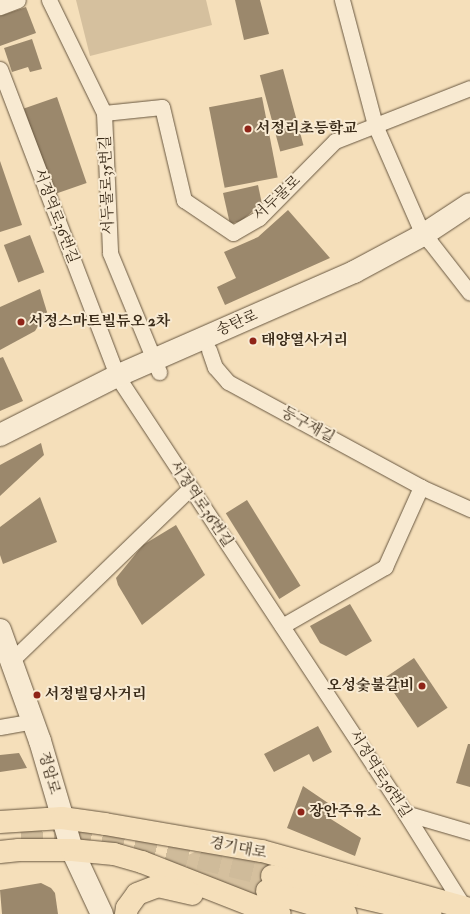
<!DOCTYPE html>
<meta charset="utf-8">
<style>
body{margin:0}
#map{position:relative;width:470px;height:914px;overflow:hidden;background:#f5dfba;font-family:"IM FELL Double Pica","Noto Serif KR",serif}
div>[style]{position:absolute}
.green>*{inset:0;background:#d5c09e}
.building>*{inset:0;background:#9b886c;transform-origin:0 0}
.primary-tunnel>*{height:22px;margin-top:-11px;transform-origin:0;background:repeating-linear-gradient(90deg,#cfbb9a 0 22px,transparent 0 33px)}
.roads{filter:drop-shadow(0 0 1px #685740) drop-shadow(0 0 1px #685740)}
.street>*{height:15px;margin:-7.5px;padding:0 7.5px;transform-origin:7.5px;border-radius:7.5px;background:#f8ead2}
.secondary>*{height:22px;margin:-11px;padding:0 11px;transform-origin:11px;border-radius:11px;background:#f8ead2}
.primary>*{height:22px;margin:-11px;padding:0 11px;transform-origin:11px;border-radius:11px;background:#f5dfba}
.dots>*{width:11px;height:11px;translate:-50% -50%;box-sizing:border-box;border:2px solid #f8ead2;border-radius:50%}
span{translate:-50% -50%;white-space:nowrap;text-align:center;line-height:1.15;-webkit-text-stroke:4px #f8ead2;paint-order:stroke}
.poi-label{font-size:15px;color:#392a18;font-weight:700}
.left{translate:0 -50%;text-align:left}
.right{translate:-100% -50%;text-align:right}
.street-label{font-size:15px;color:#392a18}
</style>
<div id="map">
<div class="green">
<div style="clip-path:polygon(76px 0,206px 0,212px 25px,90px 56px)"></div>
<div style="clip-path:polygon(195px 852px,216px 856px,276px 859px,265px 900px,188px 871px,185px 862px,188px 855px)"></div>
</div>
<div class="building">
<div style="clip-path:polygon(235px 0,260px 0,269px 34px,244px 40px)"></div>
<div style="clip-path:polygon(26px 7px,36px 33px,0 46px,0 16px)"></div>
<div style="clip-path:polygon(32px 39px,42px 69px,30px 72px,28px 67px,12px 72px,4px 48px)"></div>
<div style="left:283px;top:69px;width:79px;height:24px;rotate:75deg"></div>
<div style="left:57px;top:97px;width:91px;height:35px;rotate:71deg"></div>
<div style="left:262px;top:97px;width:82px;height:54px;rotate:79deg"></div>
<div style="clip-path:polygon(0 161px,22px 225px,0 232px)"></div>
<div style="clip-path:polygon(258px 185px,262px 204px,241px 221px,230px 224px,223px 193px)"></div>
<div style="clip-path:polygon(288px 210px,330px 258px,225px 305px,217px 287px,236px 278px,224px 252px,258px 237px)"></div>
<div style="left:30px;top:235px;width:40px;height:28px;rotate:69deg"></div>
<div style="clip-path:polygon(40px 289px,47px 312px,35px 331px,0 350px,0 307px)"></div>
<div style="clip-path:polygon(3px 357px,23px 401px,0 411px,0 358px)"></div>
<div style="clip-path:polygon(41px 443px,44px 455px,0 496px,0 465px)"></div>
<div style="clip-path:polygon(40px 497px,57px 542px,3px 564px,0 555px,0 527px)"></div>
<div style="left:247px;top:500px;width:101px;height:25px;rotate:58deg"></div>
<div style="clip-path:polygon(176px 525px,205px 575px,142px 625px,118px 585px,116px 578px,143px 545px)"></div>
<div style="clip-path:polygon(350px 604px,372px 641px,346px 656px,320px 643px,310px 626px)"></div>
<div style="left:414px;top:658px;width:60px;height:36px;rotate:56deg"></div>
<div style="clip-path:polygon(318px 726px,332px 752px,313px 762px,309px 754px,274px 772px,264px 754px)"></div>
<div style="clip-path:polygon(468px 744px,470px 744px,470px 787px,456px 783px)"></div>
<div style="clip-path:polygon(19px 753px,27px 768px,0 772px,0 755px)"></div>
<div style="clip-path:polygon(303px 786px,331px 805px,326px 816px,361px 838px,355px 856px,287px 828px)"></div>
<div style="clip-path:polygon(41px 883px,51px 888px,55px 893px,58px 914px,2px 914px,0 890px)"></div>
</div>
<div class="primary-tunnel">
<div style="left:71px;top:827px;width:207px;rotate:13.7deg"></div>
<div style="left:21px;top:841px;width:51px;rotate:-3.4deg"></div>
<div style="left:72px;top:838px;width:14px;rotate:12deg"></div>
</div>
<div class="roads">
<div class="street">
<div style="left:49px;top:0;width:126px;rotate:64deg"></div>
<div style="left:104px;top:113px;width:140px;rotate:87.5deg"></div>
<div style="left:110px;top:253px;width:129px;rotate:67.6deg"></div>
<div style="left:342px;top:0;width:129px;rotate:75.2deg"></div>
<div style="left:375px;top:125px;width:120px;rotate:66.4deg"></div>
<div style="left:423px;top:235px;width:11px;rotate:45deg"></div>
<div style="left:431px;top:243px;width:63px;rotate:52deg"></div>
<div style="left:0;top:7px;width:19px;rotate:-21deg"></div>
<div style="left:0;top:69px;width:329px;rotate:69.1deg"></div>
<div style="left:117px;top:376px;width:523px;rotate:56.61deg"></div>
<div style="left:405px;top:813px;width:111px;rotate:57.9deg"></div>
<div style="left:104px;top:113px;width:58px;rotate:-5.9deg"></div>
<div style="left:162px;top:107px;width:96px;rotate:76.7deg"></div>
<div style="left:184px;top:200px;width:59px;rotate:34deg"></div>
<div style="left:233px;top:233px;width:30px;rotate:-30deg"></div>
<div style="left:259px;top:218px;width:108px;rotate:-45.4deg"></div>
<div style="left:335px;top:141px;width:145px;rotate:-21.4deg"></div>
<div style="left:209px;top:350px;width:18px;rotate:71deg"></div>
<div style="left:215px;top:367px;width:20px;rotate:49deg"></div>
<div style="left:228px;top:382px;width:220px;rotate:28.5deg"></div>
<div style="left:421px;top:487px;width:54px;rotate:24.2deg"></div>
<div style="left:282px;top:626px;width:119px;rotate:-29.8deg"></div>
<div style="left:385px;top:567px;width:88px;rotate:-65.8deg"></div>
<div style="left:11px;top:661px;width:249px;rotate:-44deg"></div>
<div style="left:0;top:727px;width:34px;rotate:-10deg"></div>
<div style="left:405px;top:813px;width:68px;rotate:16.3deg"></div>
</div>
<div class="secondary">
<div style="left:0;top:435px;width:131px;rotate:-26.8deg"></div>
<div style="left:117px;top:376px;width:259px;rotate:-23.7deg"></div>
<div style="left:354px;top:272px;width:78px;rotate:-28.2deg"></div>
<div style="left:423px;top:235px;width:56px;rotate:-33.4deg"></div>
<div style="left:0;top:630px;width:118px;rotate:70.2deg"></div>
<div style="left:40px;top:741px;width:114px;rotate:73.6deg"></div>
<div style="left:72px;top:850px;width:71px;rotate:64.9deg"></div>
</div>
<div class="primary">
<div style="left:0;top:822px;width:62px;rotate:-3.7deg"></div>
<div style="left:62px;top:818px;width:43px;rotate:7.9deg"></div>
<div style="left:105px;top:824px;width:159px;rotate:9.8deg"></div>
<div style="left:262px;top:851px;width:216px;rotate:15.6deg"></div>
<div style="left:0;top:852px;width:19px;rotate:-6deg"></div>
<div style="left:19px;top:850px;width:53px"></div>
<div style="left:72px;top:850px;width:42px;rotate:5.4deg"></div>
<div style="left:114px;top:854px;width:29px;rotate:16deg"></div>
<div style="left:142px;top:862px;width:134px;rotate:21.4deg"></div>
<div style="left:267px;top:911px;width:13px;rotate:13deg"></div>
<div style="left:272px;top:876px;width:163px;rotate:13.4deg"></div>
<div style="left:267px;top:891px;width:82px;rotate:16.2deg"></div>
<div style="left:126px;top:914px;width:6px;rotate:-81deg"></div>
<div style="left:127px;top:908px;width:17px;rotate:-54deg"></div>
<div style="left:137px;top:894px;width:22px;rotate:-21deg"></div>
<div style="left:158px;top:886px;width:35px;rotate:13deg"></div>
</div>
</div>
<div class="dots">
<div style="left:248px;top:129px;background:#8f2418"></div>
<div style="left:21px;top:322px;background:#8f2418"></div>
<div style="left:253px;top:341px;background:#8f2418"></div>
<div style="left:422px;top:686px;background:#8f2418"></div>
<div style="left:37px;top:695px;background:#8f2418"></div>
<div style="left:301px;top:812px;background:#8f2418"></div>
</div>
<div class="poi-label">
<span class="left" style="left:256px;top:129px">서정리초등학교</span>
<span class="left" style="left:29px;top:322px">서정스마트빌듀오 2차</span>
<span class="left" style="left:261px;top:341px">태양열사거리</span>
<span class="right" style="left:414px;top:686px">오성숯불갈비</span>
<span class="left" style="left:45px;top:695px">서정빌딩사거리</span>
<span class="left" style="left:309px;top:812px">장안주유소</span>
</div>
<div class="street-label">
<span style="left:107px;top:185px;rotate:-92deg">서두물로35번길</span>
<span style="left:277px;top:198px;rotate:-43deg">서두물로</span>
<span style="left:56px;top:216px;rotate:69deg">서정역로36번길</span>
<span style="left:237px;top:323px;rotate:-23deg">송탄로</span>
<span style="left:308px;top:425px;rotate:29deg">둥구재길</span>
<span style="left:201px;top:504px;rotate:56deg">서정역로36번길</span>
<span style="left:49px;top:773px;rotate:74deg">정암로</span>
<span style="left:380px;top:774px;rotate:57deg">서정역로36번길</span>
<span style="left:238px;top:848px;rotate:11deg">경기대로</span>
</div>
</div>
